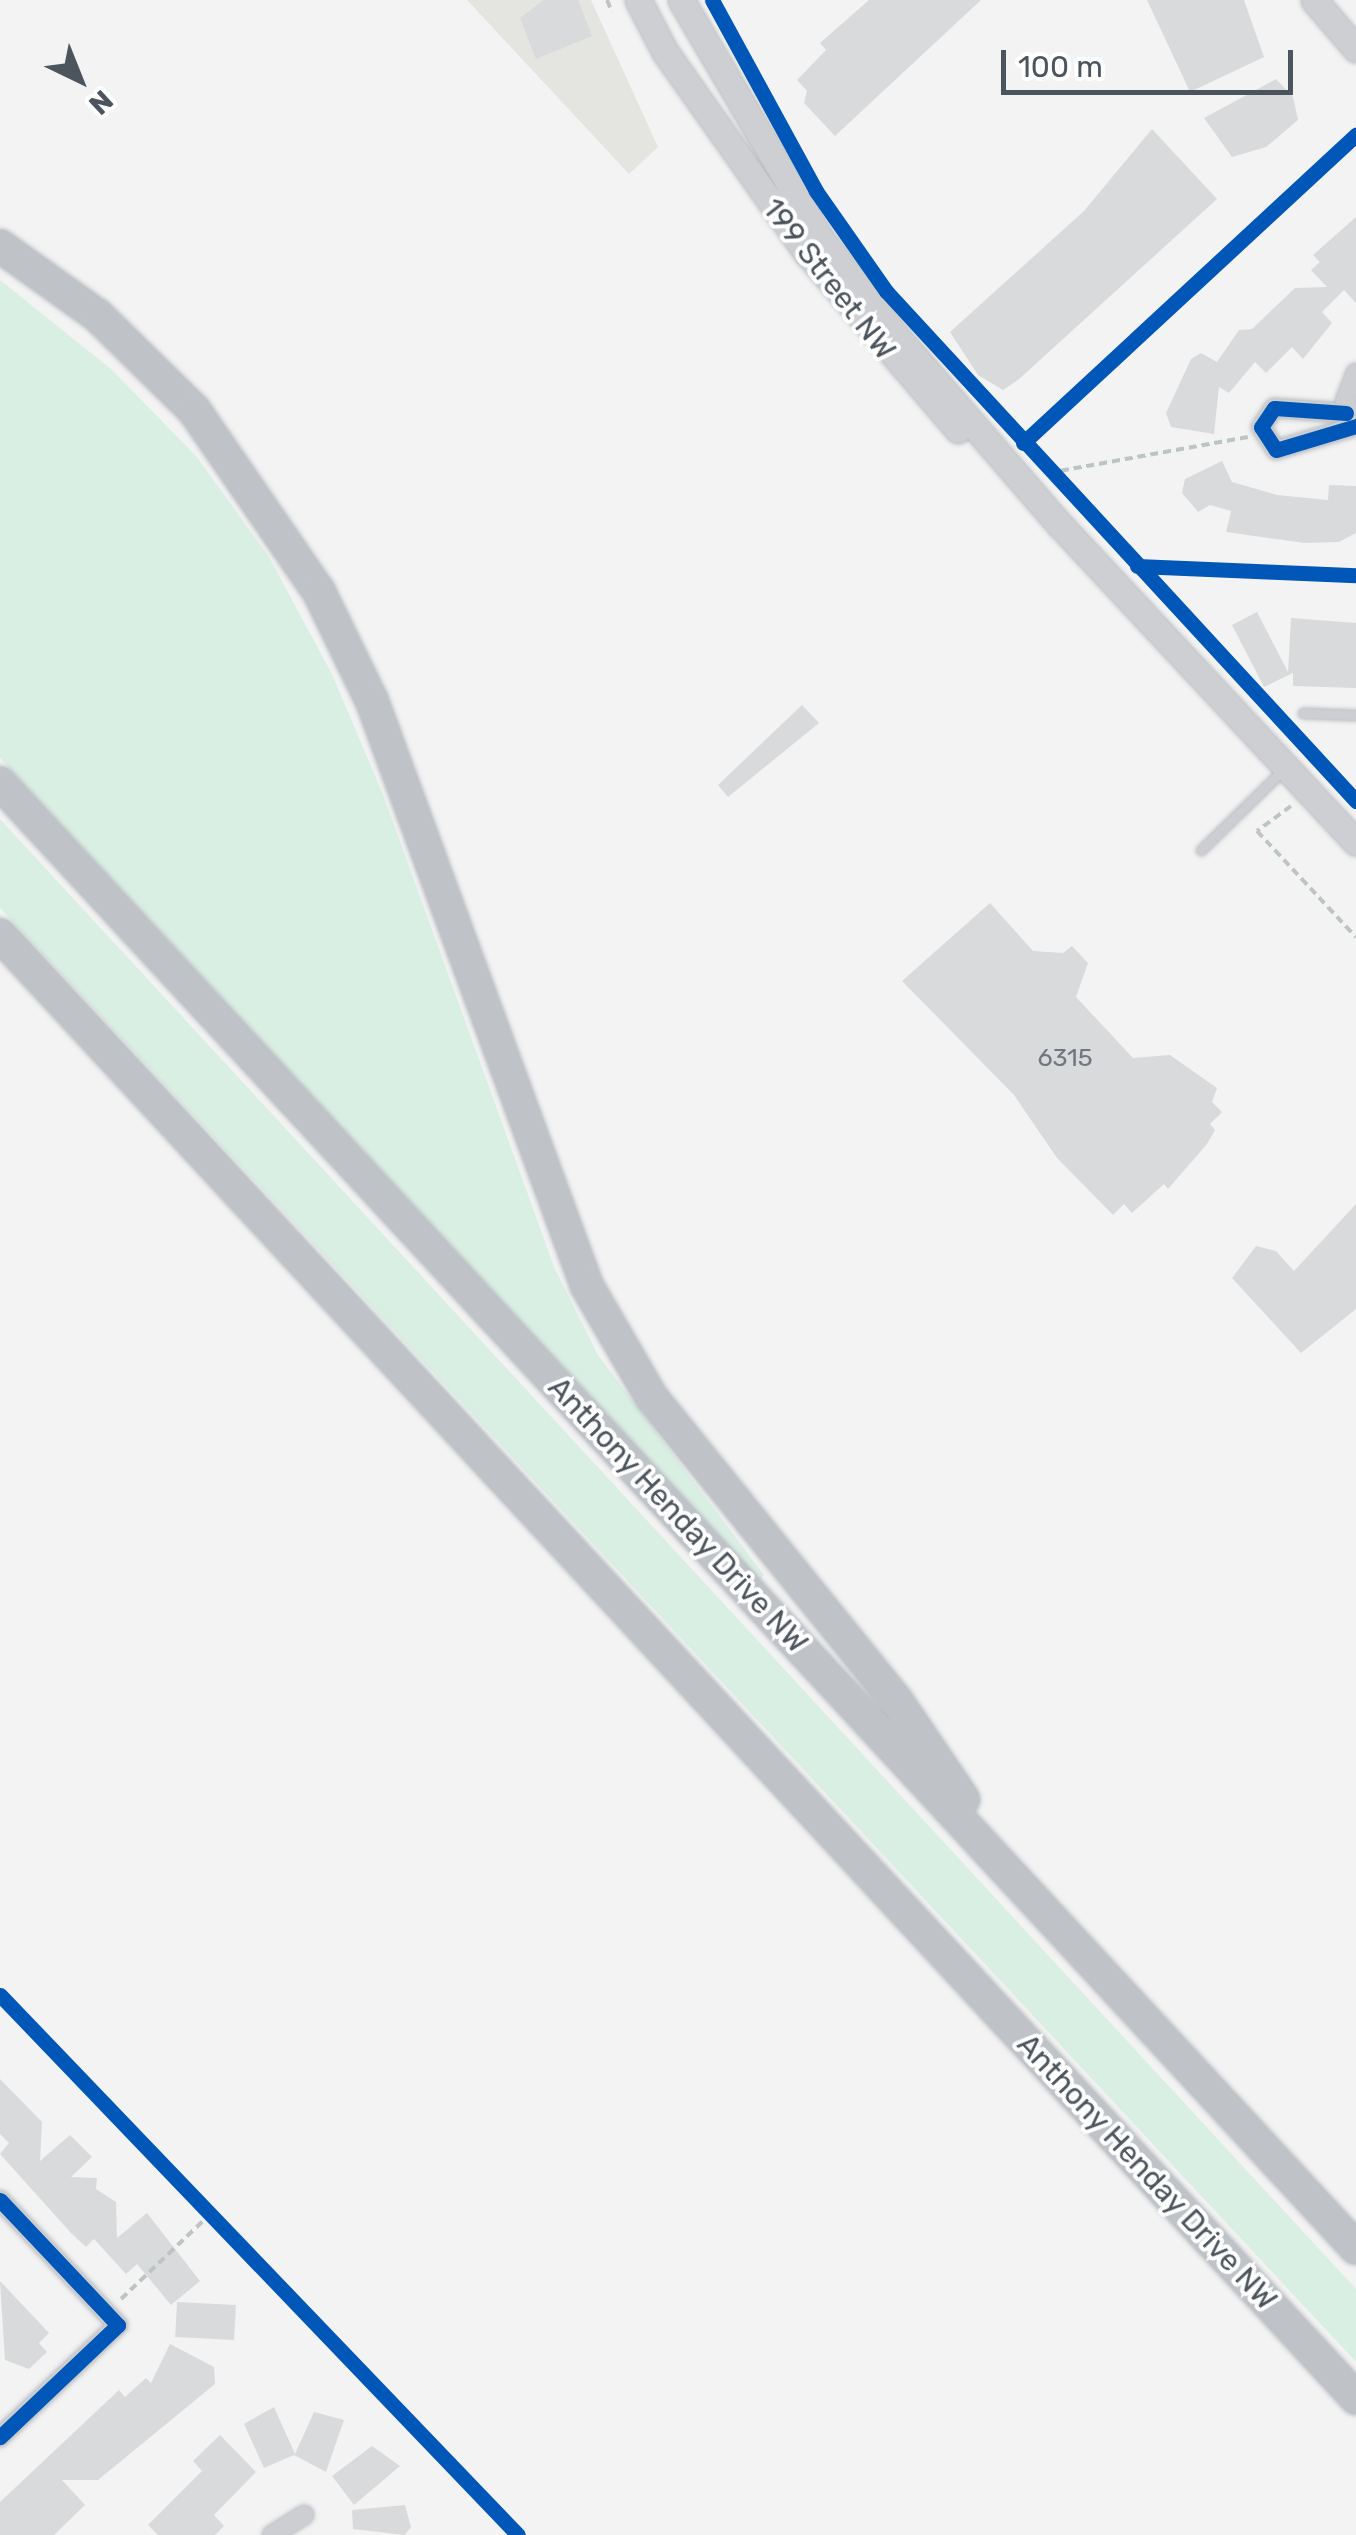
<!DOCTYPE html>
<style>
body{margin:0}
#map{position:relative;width:1356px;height:2535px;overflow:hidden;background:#f3f3f3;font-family:Rubik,sans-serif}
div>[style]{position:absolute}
.commercial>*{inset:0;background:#e4e4e1}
.green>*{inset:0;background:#daefe4}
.building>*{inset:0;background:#d9dadc;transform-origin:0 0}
.path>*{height:4px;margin-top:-2px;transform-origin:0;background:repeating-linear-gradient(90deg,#bcc5c3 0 8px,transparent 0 13px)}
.roads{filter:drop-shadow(0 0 2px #b9bcc1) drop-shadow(0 0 2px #b9bcc1)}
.lane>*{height:9px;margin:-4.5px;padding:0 4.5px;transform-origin:4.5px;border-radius:4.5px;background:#cdced1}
.street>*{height:18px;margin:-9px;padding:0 9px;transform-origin:9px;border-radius:9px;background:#cdced1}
.secondary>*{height:25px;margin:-12.5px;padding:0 12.5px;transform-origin:12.5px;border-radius:12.5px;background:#cecfd2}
.highway>*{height:32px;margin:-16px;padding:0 16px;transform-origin:16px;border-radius:16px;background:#bfc3c7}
.cycleway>*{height:15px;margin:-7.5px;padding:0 7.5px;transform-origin:7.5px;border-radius:7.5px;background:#0057b8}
span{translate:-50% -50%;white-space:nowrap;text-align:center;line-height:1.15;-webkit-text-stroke:8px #fff;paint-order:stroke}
.number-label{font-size:25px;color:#71777e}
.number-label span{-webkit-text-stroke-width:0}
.street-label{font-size:30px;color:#4c545d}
.north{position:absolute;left:30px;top:30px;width:100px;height:100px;-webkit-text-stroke:8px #fff;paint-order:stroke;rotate:137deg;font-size:28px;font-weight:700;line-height:40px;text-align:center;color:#4c545d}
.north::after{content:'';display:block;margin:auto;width:35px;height:45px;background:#4c545d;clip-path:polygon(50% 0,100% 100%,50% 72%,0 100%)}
.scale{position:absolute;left:1001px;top:50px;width:292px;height:45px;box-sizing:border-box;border:5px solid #4c545d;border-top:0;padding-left:12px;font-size:30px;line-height:35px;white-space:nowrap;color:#4c545d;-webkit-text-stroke:8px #fff;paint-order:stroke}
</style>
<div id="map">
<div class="commercial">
<div style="clip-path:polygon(467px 0,591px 0,658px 147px,629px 174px)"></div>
</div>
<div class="green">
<div style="clip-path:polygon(0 280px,111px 369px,197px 457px,269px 557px,332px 674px,384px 797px,555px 1269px,598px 1355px,764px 1575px,760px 1580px,0 758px)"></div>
<div style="clip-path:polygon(0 819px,1356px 2289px,1356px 2362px,0 908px)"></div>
</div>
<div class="building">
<div style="clip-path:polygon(544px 0,578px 0,592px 36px,536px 59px,520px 18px)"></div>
<div style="clip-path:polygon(869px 0,981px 0,835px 136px,804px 103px,807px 91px,797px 80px,826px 50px,820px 43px)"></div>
<div style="clip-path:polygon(1147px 0,1244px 0,1264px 57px,1190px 92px)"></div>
<div style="clip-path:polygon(1276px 79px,1293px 97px,1298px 120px,1266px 147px,1232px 157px,1204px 118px)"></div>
<div style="clip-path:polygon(1152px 129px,1217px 199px,1018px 380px,1003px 390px,978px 375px,950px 332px,1084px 211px)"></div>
<div style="clip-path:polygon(1356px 217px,1356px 303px,1344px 290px,1322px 312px,1332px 323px,1303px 359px,1292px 347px,1266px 373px,1255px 362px,1229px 393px,1219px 387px,1214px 434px,1171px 427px,1166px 413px,1191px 359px,1201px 353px,1217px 362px,1239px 330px,1252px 329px,1295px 288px,1327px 287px,1311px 270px,1320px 262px,1313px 255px)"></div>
<div style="clip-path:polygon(1222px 461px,1232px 482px,1277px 495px,1328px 500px,1329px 485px,1356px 486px,1356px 533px,1339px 542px,1305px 543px,1226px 532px,1231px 511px,1210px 505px,1198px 512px,1182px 493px,1185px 479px)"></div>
<div style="clip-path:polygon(1257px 612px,1288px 672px,1291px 618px,1356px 623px,1356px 688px,1293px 686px,1293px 673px,1264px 687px,1232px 625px)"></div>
<div style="clip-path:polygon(802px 705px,819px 723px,728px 797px,718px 785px)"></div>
<div style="clip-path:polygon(990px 903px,1033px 951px,1063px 953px,1072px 946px,1088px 963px,1076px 997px,1133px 1058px,1170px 1055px,1217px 1088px,1212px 1102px,1222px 1112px,1210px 1124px,1215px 1130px,1207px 1144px,1168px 1189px,1164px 1184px,1132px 1213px,1124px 1204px,1113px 1215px,1057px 1158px,1014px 1095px,902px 981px)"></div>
<div style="clip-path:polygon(1356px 1204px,1356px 1309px,1301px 1353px,1232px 1278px,1256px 1246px,1276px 1251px,1294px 1271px)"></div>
<div style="clip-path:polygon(0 2079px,42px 2122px,40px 2161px,70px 2135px,92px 2157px,71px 2177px,97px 2178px,96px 2189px,116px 2202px,117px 2238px,147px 2213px,200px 2281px,171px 2305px,137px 2264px,126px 2274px,94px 2239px,86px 2247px,71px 2233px,0 2154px,9px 2143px,0 2134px)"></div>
<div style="clip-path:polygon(0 2281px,49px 2333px,39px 2343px,47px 2352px,29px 2369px,5px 2360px)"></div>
<div style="left:177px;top:2302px;width:59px;height:35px;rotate:3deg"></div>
<div style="clip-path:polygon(170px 2344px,214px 2367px,215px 2384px,98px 2480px,62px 2480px,85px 2505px,54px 2535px,0 2535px,0 2502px,119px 2390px,125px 2397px,146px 2378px,151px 2383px)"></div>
<div style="clip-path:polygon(274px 2407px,295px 2454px,314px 2412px,344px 2420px,326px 2472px,294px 2455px,264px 2468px,244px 2424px)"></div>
<div style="clip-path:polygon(220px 2435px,256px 2472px,214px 2515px,224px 2526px,215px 2535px,158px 2535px,148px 2525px,202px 2471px,193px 2461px)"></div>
<div style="clip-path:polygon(372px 2446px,400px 2466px,354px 2505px,332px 2476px)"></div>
<div style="clip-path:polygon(405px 2505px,411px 2527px,405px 2535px,353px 2529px,352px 2510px)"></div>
</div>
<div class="path">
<div style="left:607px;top:0;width:13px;rotate:67deg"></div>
<div style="left:1048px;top:473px;width:203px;rotate:-10.2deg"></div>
<div style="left:1291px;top:806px;width:42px;rotate:143.7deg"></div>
<div style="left:1257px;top:831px;width:145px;rotate:47deg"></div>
<div style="left:121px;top:2299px;width:119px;rotate:-43.6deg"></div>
</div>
<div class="roads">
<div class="lane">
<div style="left:1303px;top:713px;width:53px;rotate:2.2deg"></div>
<div style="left:1201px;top:850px;width:117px;rotate:-44.3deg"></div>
</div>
<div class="street">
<div style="left:1346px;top:413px;width:72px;rotate:-176deg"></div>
<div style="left:1274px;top:408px;width:23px;rotate:124deg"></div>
<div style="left:1261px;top:427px;width:27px;rotate:57deg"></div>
<div style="left:1276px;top:450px;width:84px;rotate:-16.7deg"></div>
<div style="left:1352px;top:422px;width:22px;rotate:-108deg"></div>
<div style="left:1345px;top:401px;width:30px;rotate:-69deg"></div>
<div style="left:0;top:2200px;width:172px;rotate:46.7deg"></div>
<div style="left:118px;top:2325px;width:163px;rotate:136.5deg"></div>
<div style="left:272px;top:2535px;width:38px;rotate:-32deg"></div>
</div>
<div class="secondary">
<div style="left:638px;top:0;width:59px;rotate:62.6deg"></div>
<div style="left:665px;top:52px;width:245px;rotate:54.8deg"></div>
<div style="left:806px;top:252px;width:234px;rotate:49.5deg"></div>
<div style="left:681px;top:0;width:278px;rotate:59.6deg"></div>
<div style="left:822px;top:240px;width:118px;rotate:52.3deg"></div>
<div style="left:894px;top:333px;width:254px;rotate:49.2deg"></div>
<div style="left:1060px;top:525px;width:434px;rotate:47deg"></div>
<div style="left:1314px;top:0;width:65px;rotate:49.4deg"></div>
</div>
<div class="highway">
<div style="left:0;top:246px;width:120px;rotate:35.5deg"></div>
<div style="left:98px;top:316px;width:134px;rotate:44.4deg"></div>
<div style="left:194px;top:410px;width:221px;rotate:55.5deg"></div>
<div style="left:319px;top:592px;width:121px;rotate:64.1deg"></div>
<div style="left:372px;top:701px;width:623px;rotate:69.82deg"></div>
<div style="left:587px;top:1286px;width:129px;rotate:59.9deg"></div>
<div style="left:652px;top:1398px;width:388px;rotate:51.1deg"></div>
<div style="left:896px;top:1700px;width:120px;rotate:55.9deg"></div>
<div style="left:0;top:783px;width:1996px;rotate:47.21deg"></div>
<div style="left:0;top:935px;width:1995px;rotate:47.17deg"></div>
</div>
</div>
<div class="cycleway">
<div style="left:712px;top:0;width:217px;rotate:61.4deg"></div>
<div style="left:816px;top:191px;width:122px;rotate:55deg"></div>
<div style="left:886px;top:291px;width:694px;rotate:47.34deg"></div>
<div style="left:1346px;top:413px;width:72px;rotate:-176deg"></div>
<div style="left:1274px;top:408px;width:23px;rotate:124deg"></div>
<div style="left:1261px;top:427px;width:27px;rotate:57deg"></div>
<div style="left:1276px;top:450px;width:84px;rotate:-16.7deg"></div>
<div style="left:1023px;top:443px;width:454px;rotate:-42.8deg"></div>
<div style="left:1137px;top:566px;width:219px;rotate:2.4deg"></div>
<div style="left:0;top:1995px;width:748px;rotate:46.19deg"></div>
<div style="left:0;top:2200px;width:172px;rotate:46.7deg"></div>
<div style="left:118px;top:2325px;width:163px;rotate:136.5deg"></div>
</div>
<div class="number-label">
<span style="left:1065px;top:1058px">6315</span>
</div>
<div class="street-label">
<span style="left:829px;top:279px;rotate:52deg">199 Street NW</span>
<span style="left:678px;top:1515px;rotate:47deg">Anthony Henday Drive NW</span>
<span style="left:1147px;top:2172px;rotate:47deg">Anthony Henday Drive NW</span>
</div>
<div class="north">N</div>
<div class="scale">100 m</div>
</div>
